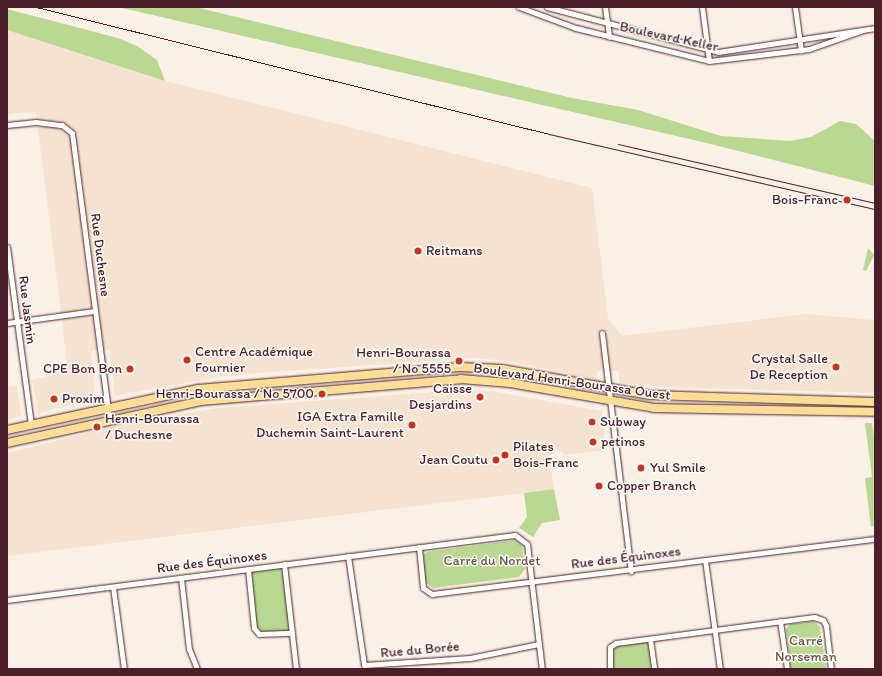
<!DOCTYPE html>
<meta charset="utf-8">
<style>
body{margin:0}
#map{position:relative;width:882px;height:676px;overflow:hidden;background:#faf0e5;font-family:Itim,sans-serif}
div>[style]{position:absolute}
.built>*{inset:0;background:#f6e2d0}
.green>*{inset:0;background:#b9d891}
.roads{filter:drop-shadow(0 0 1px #4a1f2b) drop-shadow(0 0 1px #4a1f2b)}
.street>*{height:5px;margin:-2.5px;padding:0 2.5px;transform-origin:2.5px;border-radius:2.5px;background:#fdfcf7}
.primary>*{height:8px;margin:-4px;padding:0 4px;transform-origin:4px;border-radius:4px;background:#fdde96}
.tram>*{height:1px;margin:-0.5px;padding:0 0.5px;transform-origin:0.5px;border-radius:0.5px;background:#4a1f2b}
.dots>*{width:11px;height:11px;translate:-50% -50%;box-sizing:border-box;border:2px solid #fdfcf7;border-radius:50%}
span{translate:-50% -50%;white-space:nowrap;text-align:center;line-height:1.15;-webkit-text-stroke:3px #fdfcf7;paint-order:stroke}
.street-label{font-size:14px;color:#4a1f2b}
.poi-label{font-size:14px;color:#4a1f2b}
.right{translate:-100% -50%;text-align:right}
.left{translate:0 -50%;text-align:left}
.park-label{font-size:14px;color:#6b564a}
.frame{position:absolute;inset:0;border:8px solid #4a1f2b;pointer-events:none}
</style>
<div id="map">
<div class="built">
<div style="clip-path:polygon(7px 30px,165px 81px,592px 188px,608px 318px,622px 336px,805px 314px,875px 320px,875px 393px,662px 387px,619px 383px,619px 371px,597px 371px,597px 380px,508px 361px,474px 358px,230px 375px,115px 396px,109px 350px,91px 350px,95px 399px,38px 413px,32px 380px,68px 371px,36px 112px,7px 114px)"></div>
<div style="clip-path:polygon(17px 386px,21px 416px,7px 420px,7px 387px)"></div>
<div style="clip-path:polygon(464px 390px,492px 391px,602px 411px,606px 450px,565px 455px,556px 448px,549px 458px,554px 489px,7px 556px,7px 453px,111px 427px,217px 408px)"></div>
</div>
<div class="green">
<div style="clip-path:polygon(118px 7px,195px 7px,572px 98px,638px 110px,721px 136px,790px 141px,811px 137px,840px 121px,856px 124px,875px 141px,875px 186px,711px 144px)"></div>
<div style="clip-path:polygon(7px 9px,118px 38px,137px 46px,157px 60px,165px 81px,7px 30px)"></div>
<div style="clip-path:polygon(868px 248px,874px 255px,866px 271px,863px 270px)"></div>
<div style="clip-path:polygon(865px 423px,872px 423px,875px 444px,875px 526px,871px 527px,865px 478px,872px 477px)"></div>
<div style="clip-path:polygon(554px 489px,560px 520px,542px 523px,533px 537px,519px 528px,527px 517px,524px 493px)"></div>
<div style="clip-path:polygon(515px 540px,522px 545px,525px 569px,519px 577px,433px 588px,426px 583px,422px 557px,427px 552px)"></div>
<div style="clip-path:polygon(284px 564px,292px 633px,259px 634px,254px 628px,248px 569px)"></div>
<div style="clip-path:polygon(814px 621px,820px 627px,826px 669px,791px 669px,786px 629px,790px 624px)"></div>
<div style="clip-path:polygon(650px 639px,654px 669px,610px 669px,610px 647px)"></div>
</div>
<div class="roads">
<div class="street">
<div style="left:519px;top:7px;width:61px;rotate:20.2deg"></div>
<div style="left:576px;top:28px;width:137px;rotate:13.9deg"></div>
<div style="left:709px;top:61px;width:101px;rotate:-6.8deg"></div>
<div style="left:809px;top:49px;width:57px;rotate:-19.4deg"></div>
<div style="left:547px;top:7px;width:177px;rotate:14.7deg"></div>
<div style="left:718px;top:52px;width:159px;rotate:-8.7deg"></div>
<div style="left:605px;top:7px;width:30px;rotate:82deg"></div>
<div style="left:702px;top:7px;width:54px;rotate:82.6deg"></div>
<div style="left:795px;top:7px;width:44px;rotate:82.2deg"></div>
<div style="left:7px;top:125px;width:29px;rotate:-6deg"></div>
<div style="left:36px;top:122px;width:26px;rotate:7deg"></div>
<div style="left:62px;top:125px;width:13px;rotate:39deg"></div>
<div style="left:72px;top:133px;width:288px;rotate:82.6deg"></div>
<div style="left:7px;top:247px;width:179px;rotate:82.3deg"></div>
<div style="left:7px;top:323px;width:88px;rotate:-7.9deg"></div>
<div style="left:602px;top:333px;width:240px;rotate:83.1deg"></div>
<div style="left:419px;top:547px;width:41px;rotate:84.4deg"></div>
<div style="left:423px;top:588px;width:11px;rotate:34deg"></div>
<div style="left:432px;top:594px;width:446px;rotate:-7.1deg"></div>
<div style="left:348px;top:556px;width:110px;rotate:81.6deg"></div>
<div style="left:364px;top:665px;width:106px;rotate:-3.8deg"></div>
<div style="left:470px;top:658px;width:70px;rotate:-11.5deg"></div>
<div style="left:705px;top:560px;width:110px;rotate:82.2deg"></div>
<div style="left:284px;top:564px;width:106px;rotate:83.5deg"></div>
<div style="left:248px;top:569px;width:59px;rotate:84.2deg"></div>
<div style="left:254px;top:628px;width:8px;rotate:50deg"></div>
<div style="left:259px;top:634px;width:33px;rotate:-2deg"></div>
<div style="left:181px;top:578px;width:71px;rotate:83.6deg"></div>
<div style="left:189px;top:649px;width:22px;rotate:68deg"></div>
<div style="left:113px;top:587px;width:83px;rotate:82.4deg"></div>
<div style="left:7px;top:600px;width:512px;rotate:-7.29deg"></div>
<div style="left:515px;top:535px;width:15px;rotate:37deg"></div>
<div style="left:527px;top:544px;width:126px;rotate:83.2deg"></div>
<div style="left:780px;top:621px;width:49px;rotate:81.7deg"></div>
<div style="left:650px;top:639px;width:30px;rotate:82deg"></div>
<div style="left:610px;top:669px;width:22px;rotate:-90deg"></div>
<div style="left:610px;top:647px;width:7px;rotate:-34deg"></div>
<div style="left:616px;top:643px;width:200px;rotate:-7.5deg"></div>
<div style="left:814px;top:617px;width:9px;rotate:18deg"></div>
<div style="left:823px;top:620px;width:7px;rotate:63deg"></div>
<div style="left:826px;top:626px;width:43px;rotate:83.4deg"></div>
</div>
<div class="primary">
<div style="left:7px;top:430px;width:195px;rotate:-12.1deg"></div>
<div style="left:198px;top:389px;width:263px;rotate:-4.8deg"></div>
<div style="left:460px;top:367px;width:42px;rotate:2.7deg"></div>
<div style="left:502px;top:369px;width:150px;rotate:10deg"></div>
<div style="left:650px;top:395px;width:225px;rotate:1.8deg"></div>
<div style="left:7px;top:443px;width:198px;rotate:-12.2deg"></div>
<div style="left:201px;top:401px;width:261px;rotate:-4.8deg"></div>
<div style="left:461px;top:379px;width:49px;rotate:4.7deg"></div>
<div style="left:510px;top:383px;width:146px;rotate:9.8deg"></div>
<div style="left:654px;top:408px;width:221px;rotate:1deg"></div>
</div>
</div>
<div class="tram">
<div style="left:36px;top:7px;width:528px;rotate:13.9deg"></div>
<div style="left:549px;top:134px;width:335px;rotate:13deg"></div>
<div style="left:618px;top:144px;width:264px;rotate:12.9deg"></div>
</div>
<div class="dots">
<div style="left:847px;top:200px;background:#c8321e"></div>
<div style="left:418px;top:251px;background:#c8321e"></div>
<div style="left:187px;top:360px;background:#c8321e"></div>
<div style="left:459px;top:361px;background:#c8321e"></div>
<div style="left:836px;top:367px;background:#c8321e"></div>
<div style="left:130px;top:369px;background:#c8321e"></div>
<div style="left:322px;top:394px;background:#c8321e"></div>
<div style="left:480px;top:397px;background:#c8321e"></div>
<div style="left:54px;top:399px;background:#c8321e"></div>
<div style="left:592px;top:422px;background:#c8321e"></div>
<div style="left:412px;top:425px;background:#c8321e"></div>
<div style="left:97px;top:427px;background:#c8321e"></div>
<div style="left:593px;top:442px;background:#c8321e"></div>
<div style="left:505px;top:455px;background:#c8321e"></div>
<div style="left:496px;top:460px;background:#c8321e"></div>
<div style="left:641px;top:468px;background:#c8321e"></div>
<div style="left:599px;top:486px;background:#c8321e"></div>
</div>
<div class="street-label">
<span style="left:669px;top:37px;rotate:12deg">Boulevard Keller</span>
<span style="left:100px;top:255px;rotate:83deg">Rue Duchesne</span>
<span style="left:27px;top:310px;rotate:83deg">Rue Jasmin</span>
<span style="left:572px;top:382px;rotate:8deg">Boulevard Henri-Bourassa Ouest</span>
<span style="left:626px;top:558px;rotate:-7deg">Rue des Équinoxes</span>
<span style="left:212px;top:562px;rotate:-7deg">Rue des Équinoxes</span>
<span style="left:420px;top:650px;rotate:-5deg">Rue du Borée</span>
</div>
<div class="poi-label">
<span class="right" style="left:838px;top:200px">Bois-Franc</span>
<span class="left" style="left:426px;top:251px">Reitmans</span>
<span class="left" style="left:195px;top:360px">Centre Académique<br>Fournier</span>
<span class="right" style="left:451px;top:361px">Henri-Bourassa<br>/ No 5555</span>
<span class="right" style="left:828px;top:367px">Crystal Salle<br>De Reception</span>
<span class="right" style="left:122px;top:369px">CPE Bon Bon</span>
<span class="right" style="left:472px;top:397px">Caisse<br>Desjardins</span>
<span class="right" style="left:314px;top:394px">Henri-Bourassa / No 5700</span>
<span class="left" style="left:62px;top:399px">Proxim</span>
<span class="right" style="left:404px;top:425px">IGA Extra Famille<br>Duchemin Saint-Laurent</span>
<span class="left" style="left:105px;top:427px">Henri-Bourassa<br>/ Duchesne</span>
<span class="left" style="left:600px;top:422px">Subway</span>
<span class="left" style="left:601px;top:442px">petinos</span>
<span class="left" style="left:513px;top:455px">Pilates<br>Bois-Franc</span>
<span class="right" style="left:488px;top:460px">Jean Coutu</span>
<span class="left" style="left:650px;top:468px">Yul Smile</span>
<span class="left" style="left:607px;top:486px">Copper Branch</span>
</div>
<div class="park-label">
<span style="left:492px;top:561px">Carré du Nordet</span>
<span style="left:806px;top:649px">Carré<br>Norseman</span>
</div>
<div class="frame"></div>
</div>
